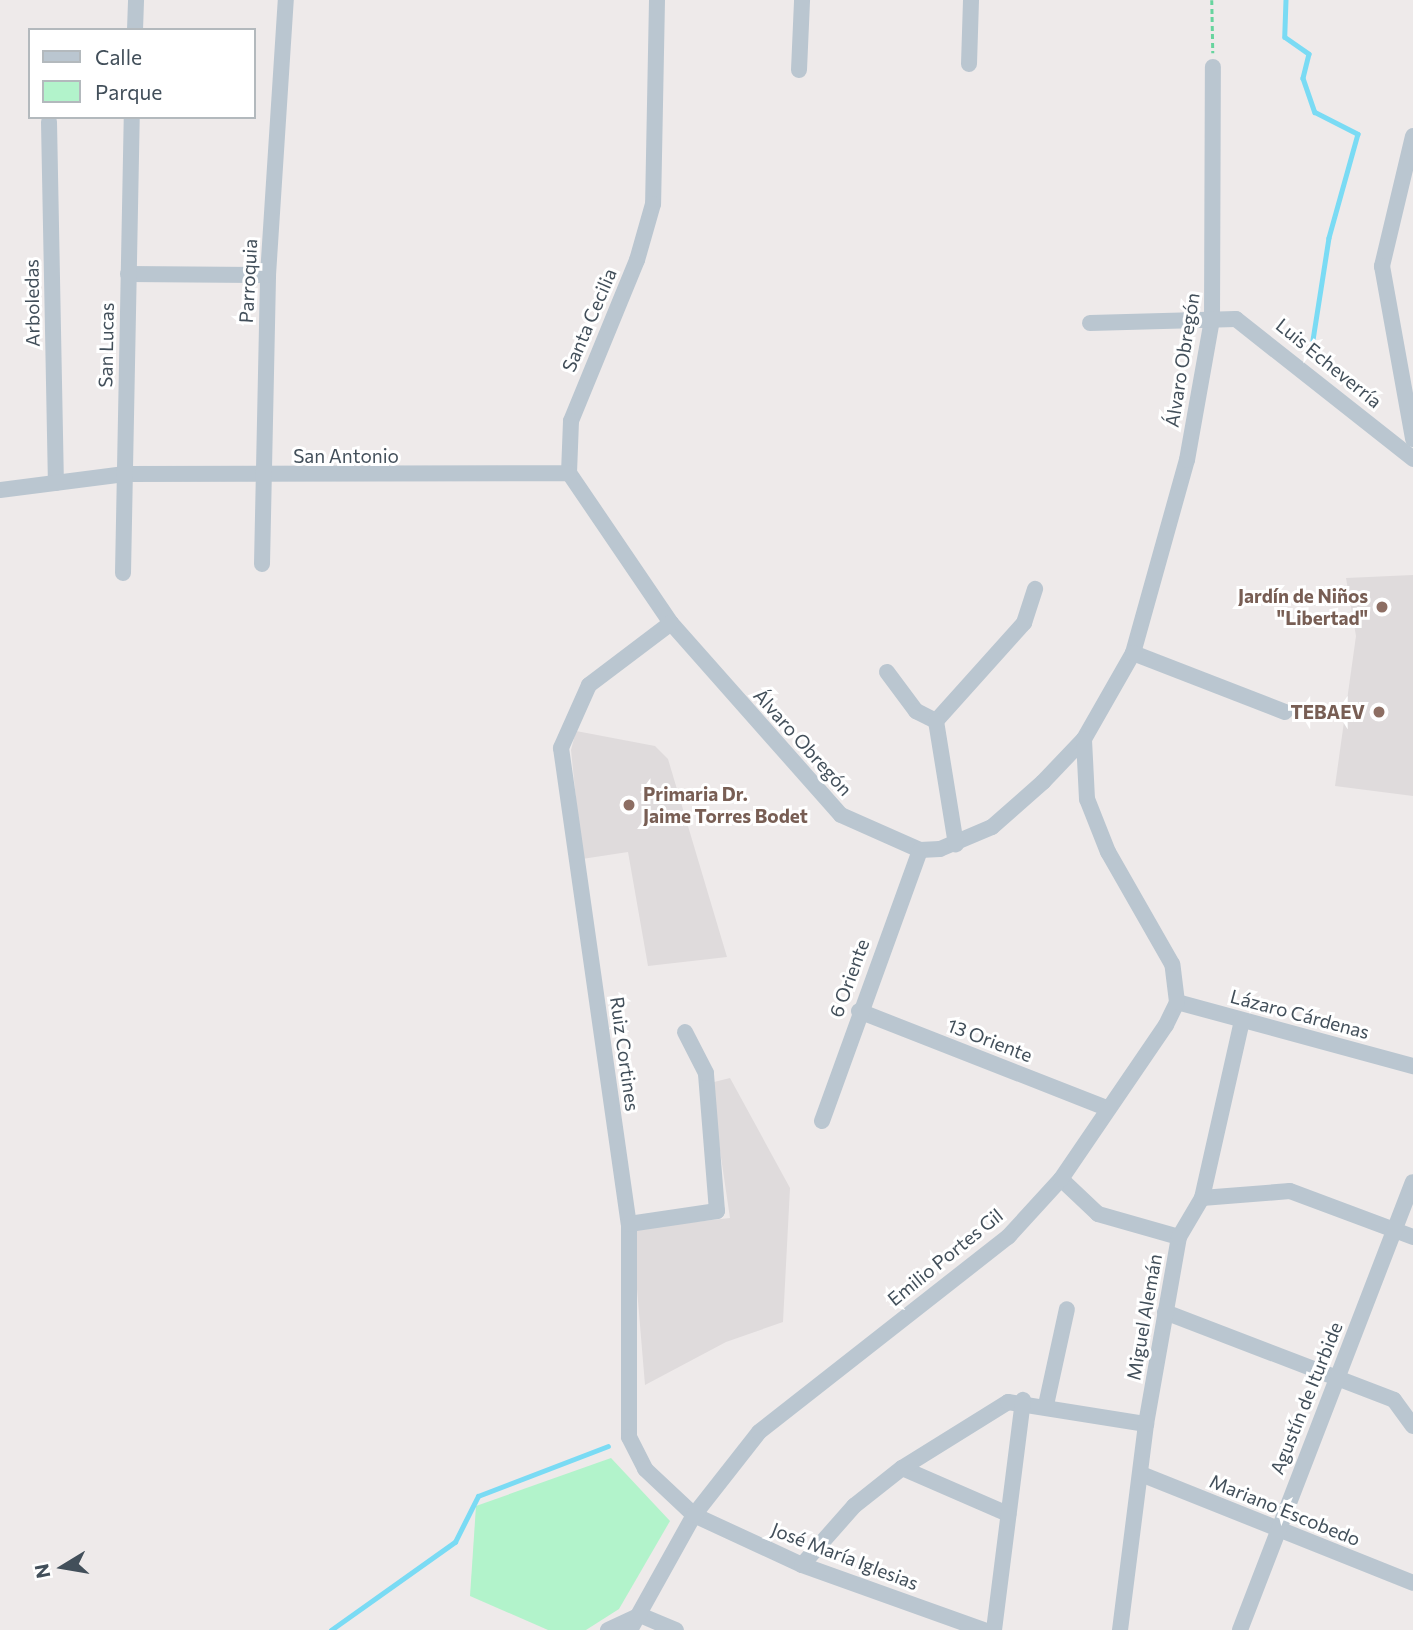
<!DOCTYPE html>
<meta charset="utf-8">
<style>
body{margin:0}
#map{position:relative;width:1413px;height:1630px;overflow:hidden;background:#eeeaea;font-family:Commissioner,sans-serif}
div>[style]{position:absolute}
.education>*{inset:0;background:#dfdbdc}
.green>*{inset:0;background:#b2f3cb}
.stream>*{height:4.5px;margin:-2.25px;padding:0 2.25px;transform-origin:2.25px;border-radius:2.25px;background:#7adbf4}
.path>*{height:2.5px;margin-top:-1.25px;transform-origin:0;background:repeating-linear-gradient(90deg,#67d49e 0 5px,transparent 0 8.5px)}
.minor>*{height:16px;margin:-8px;padding:0 8px;transform-origin:8px;border-radius:8px;background:#bac6d0}
.dots>*{width:19px;height:19px;translate:-50% -50%;box-sizing:border-box;border:4px solid #fff;border-radius:50%}
span{translate:-50% -50%;white-space:nowrap;text-align:center;line-height:1.15;-webkit-text-stroke:6px #fff;paint-order:stroke}
.street-label{font-size:19px;color:#424f5a}
.education-label{font-size:19px;color:#785e54;font-weight:700}
.right{translate:-100% -50%;text-align:right}
.left{translate:0 -50%;text-align:left}
.legend{position:absolute;left:28px;top:28px;width:228px;height:91px;box-sizing:border-box;background:#fff;border:2px solid #b3b9bd;margin:0;padding:9px 12px;list-style:none;font-size:21px;color:#424f5a}
.legend li{display:flex;align-items:center;gap:14px;height:35px}
.legend b{width:35px;border:2px solid #b3b9bd}
.north{position:absolute;left:28px;top:1532px;width:70px;height:70px;-webkit-text-stroke:5px #fff;paint-order:stroke;rotate:259deg;font-size:19px;font-weight:700;line-height:28px;text-align:center;color:#424f5a}
.north::after{content:'';display:block;margin:auto;width:24px;height:32px;background:#424f5a;clip-path:polygon(50% 0,100% 100%,50% 72%,0 100%)}
</style>
<div id="map">
<div class="education">
<div style="clip-path:polygon(1413px 575px,1413px 796px,1335px 786px,1356px 636px,1346px 578px)"></div>
<div style="clip-path:polygon(576px 731px,655px 746px,668px 759px,727px 957px,648px 966px,628px 852px,582px 859px,571px 750px)"></div>
<div style="clip-path:polygon(730px 1078px,790px 1188px,783px 1322px,726px 1342px,645px 1385px,632px 1229px,730px 1218px,710px 1083px)"></div>
</div>
<div class="green">
<div style="clip-path:polygon(611px 1458px,670px 1521px,619px 1609px,586px 1630px,548px 1630px,470px 1596px,476px 1506px)"></div>
</div>
<div class="stream">
<div style="left:1286px;top:0;width:37px;rotate:92deg"></div>
<div style="left:1285px;top:37px;width:29px;rotate:35deg"></div>
<div style="left:1309px;top:54px;width:25px;rotate:104deg"></div>
<div style="left:1303px;top:78px;width:36px;rotate:71deg"></div>
<div style="left:1315px;top:112px;width:48px;rotate:27.1deg"></div>
<div style="left:1358px;top:134px;width:108px;rotate:105.6deg"></div>
<div style="left:1329px;top:238px;width:103px;rotate:98.9deg"></div>
<div style="left:331px;top:1630px;width:152px;rotate:-35.4deg"></div>
<div style="left:455px;top:1542px;width:51px;rotate:-63.4deg"></div>
<div style="left:478px;top:1496px;width:139px;rotate:-21deg"></div>
</div>
<div class="path">
<div style="left:1212px;top:0;width:53px;rotate:88.9deg"></div>
</div>
<div class="minor">
<div style="left:657px;top:0;width:204px;rotate:91.1deg"></div>
<div style="left:653px;top:204px;width:58px;rotate:105.9deg"></div>
<div style="left:637px;top:260px;width:174px;rotate:112.3deg"></div>
<div style="left:571px;top:421px;width:52px;rotate:92.2deg"></div>
<div style="left:569px;top:473px;width:181px;rotate:55.8deg"></div>
<div style="left:671px;top:623px;width:256px;rotate:48.5deg"></div>
<div style="left:841px;top:815px;width:86px;rotate:23.9deg"></div>
<div style="left:920px;top:850px;width:20px;rotate:-3deg"></div>
<div style="left:940px;top:849px;width:56px;rotate:-22.9deg"></div>
<div style="left:992px;top:827px;width:68px;rotate:-41.4deg"></div>
<div style="left:1043px;top:782px;width:59px;rotate:-46.4deg"></div>
<div style="left:1084px;top:739px;width:99px;rotate:-60.3deg"></div>
<div style="left:1133px;top:653px;width:200px;rotate:-74.4deg"></div>
<div style="left:1187px;top:460px;width:142px;rotate:-79.9deg"></div>
<div style="left:1212px;top:320px;width:253px;rotate:-89.8deg"></div>
<div style="left:135px;top:30px;width:30px;rotate:-88deg"></div>
<div style="left:969px;top:64px;width:64px;rotate:-88.2deg"></div>
<div style="left:799px;top:70px;width:70px;rotate:-87.5deg"></div>
<div style="left:49px;top:122px;width:361px;rotate:88.9deg"></div>
<div style="left:1413px;top:136px;width:134px;rotate:103.4deg"></div>
<div style="left:1382px;top:266px;width:176px;rotate:79.8deg"></div>
<div style="left:128px;top:274px;width:140px;rotate:0.4deg"></div>
<div style="left:1090px;top:323px;width:146px;rotate:-1.6deg"></div>
<div style="left:1236px;top:319px;width:226px;rotate:38.3deg"></div>
<div style="left:0;top:490px;width:126px;rotate:-7.3deg"></div>
<div style="left:125px;top:474px;width:444px;rotate:-0.1deg"></div>
<div style="left:262px;top:564px;width:289px;rotate:-88.8deg"></div>
<div style="left:268px;top:275px;width:276px;rotate:-86.3deg"></div>
<div style="left:123px;top:573px;width:456px;rotate:-88.9deg"></div>
<div style="left:671px;top:623px;width:103px;rotate:142.9deg"></div>
<div style="left:589px;top:685px;width:69px;rotate:114deg"></div>
<div style="left:561px;top:748px;width:481px;rotate:81.9deg"></div>
<div style="left:629px;top:1224px;width:213px;rotate:90deg"></div>
<div style="left:629px;top:1437px;width:36px;rotate:63deg"></div>
<div style="left:645px;top:1469px;width:67px;rotate:43.2deg"></div>
<div style="left:694px;top:1515px;width:119px;rotate:24.8deg"></div>
<div style="left:802px;top:1565px;width:193px;rotate:19.7deg"></div>
<div style="left:1133px;top:653px;width:163px;rotate:21.2deg"></div>
<div style="left:887px;top:672px;width:49px;rotate:53.4deg"></div>
<div style="left:916px;top:711px;width:22px;rotate:27deg"></div>
<div style="left:936px;top:721px;width:132px;rotate:-48.1deg"></div>
<div style="left:1024px;top:623px;width:36px;rotate:-72deg"></div>
<div style="left:936px;top:721px;width:125px;rotate:80.8deg"></div>
<div style="left:1177px;top:1002px;width:245px;rotate:15.2deg"></div>
<div style="left:859px;top:1011px;width:265px;rotate:21.4deg"></div>
<div style="left:822px;top:1121px;width:288px;rotate:-70.1deg"></div>
<div style="left:1061px;top:1179px;width:51px;rotate:43.4deg"></div>
<div style="left:1098px;top:1214px;width:84px;rotate:15.9deg"></div>
<div style="left:1202px;top:1198px;width:88px;rotate:-4.5deg"></div>
<div style="left:1290px;top:1191px;width:131px;rotate:20.5deg"></div>
<div style="left:629px;top:1224px;width:89px;rotate:-8.4deg"></div>
<div style="left:717px;top:1211px;width:138px;rotate:-94.6deg"></div>
<div style="left:706px;top:1073px;width:46px;rotate:-117.1deg"></div>
<div style="left:1165px;top:1312px;width:245px;rotate:21deg"></div>
<div style="left:1394px;top:1400px;width:32px;rotate:54deg"></div>
<div style="left:1046px;top:1405px;width:98px;rotate:-77.7deg"></div>
<div style="left:902px;top:1468px;width:116px;rotate:23.5deg"></div>
<div style="left:1141px;top:1474px;width:293px;rotate:21.8deg"></div>
<div style="left:802px;top:1565px;width:79px;rotate:-48.6deg"></div>
<div style="left:854px;top:1506px;width:61px;rotate:-38.4deg"></div>
<div style="left:902px;top:1468px;width:125px;rotate:-31.9deg"></div>
<div style="left:1008px;top:1402px;width:140px;rotate:9.1deg"></div>
<div style="left:640px;top:1615px;width:39px;rotate:23deg"></div>
<div style="left:608px;top:1630px;width:35px;rotate:-25deg"></div>
<div style="left:630px;top:1630px;width:132px;rotate:-60.9deg"></div>
<div style="left:694px;top:1515px;width:105px;rotate:-51.9deg"></div>
<div style="left:759px;top:1432px;width:316px;rotate:-38.1deg"></div>
<div style="left:1008px;top:1237px;width:79px;rotate:-47.6deg"></div>
<div style="left:1061px;top:1179px;width:186px;rotate:-55.7deg"></div>
<div style="left:1166px;top:1025px;width:25px;rotate:-64deg"></div>
<div style="left:1177px;top:1002px;width:38px;rotate:-97deg"></div>
<div style="left:1172px;top:964px;width:129px;rotate:-119.7deg"></div>
<div style="left:1108px;top:852px;width:57px;rotate:-111.6deg"></div>
<div style="left:1087px;top:799px;width:60px;rotate:-92.9deg"></div>
<div style="left:994px;top:1630px;width:232px;rotate:-82.8deg"></div>
<div style="left:1120px;top:1630px;width:208px;rotate:-82.8deg"></div>
<div style="left:1146px;top:1424px;width:190px;rotate:-80deg"></div>
<div style="left:1179px;top:1237px;width:45px;rotate:-59.5deg"></div>
<div style="left:1202px;top:1198px;width:182px;rotate:-77.3deg"></div>
<div style="left:1240px;top:1630px;width:480px;rotate:-68.9deg"></div>
</div>
<div class="dots">
<div style="left:1382px;top:607px;background:#8d6e63"></div>
<div style="left:1379px;top:712px;background:#8d6e63"></div>
<div style="left:629px;top:805px;background:#8d6e63"></div>
</div>
<div class="street-label">
<span style="left:248px;top:281px;rotate:-87deg">Parroquia</span>
<span style="left:32px;top:303px;rotate:-91deg">Arboledas</span>
<span style="left:589px;top:320px;rotate:-67deg">Santa Cecilia</span>
<span style="left:106px;top:345px;rotate:-89deg">San Lucas</span>
<span style="left:1182px;top:360px;rotate:-81deg">Álvaro Obregón</span>
<span style="left:1329px;top:363px;rotate:39deg">Luis Echeverría</span>
<span style="left:346px;top:456px">San Antonio</span>
<span style="left:803px;top:742px;rotate:48deg">Álvaro Obregón</span>
<span style="left:849px;top:978px;rotate:-70deg">6 Oriente</span>
<span style="left:1300px;top:1014px;rotate:15deg">Lázaro Cárdenas</span>
<span style="left:990px;top:1040px;rotate:21deg">13 Oriente</span>
<span style="left:625px;top:1054px;rotate:82deg">Ruiz Cortines</span>
<span style="left:945px;top:1257px;rotate:-39deg">Emilio Portes Gil</span>
<span style="left:1144px;top:1317px;rotate:-80deg">Miguel Alemán</span>
<span style="left:1306px;top:1398px;rotate:-68deg">Agustín de Iturbide</span>
<span style="left:1285px;top:1510px;rotate:22deg">Mariano Escobedo</span>
<span style="left:845px;top:1556px;rotate:21deg">José María Iglesias</span>
</div>
<div class="education-label">
<span class="right" style="left:1368px;top:607px">Jardín de Niños<br>"Libertad"</span>
<span class="right" style="left:1365px;top:712px">TEBAEV</span>
<span class="left" style="left:643px;top:805px">Primaria Dr.<br>Jaime Torres Bodet</span>
</div>
<ul class="legend">
<li><b style="height:9px;background:#bac6d0"></b>Calle</li>
<li><b style="height:19px;background:#b2f3cb"></b>Parque</li>
</ul>
<div class="north">N</div>
</div>
